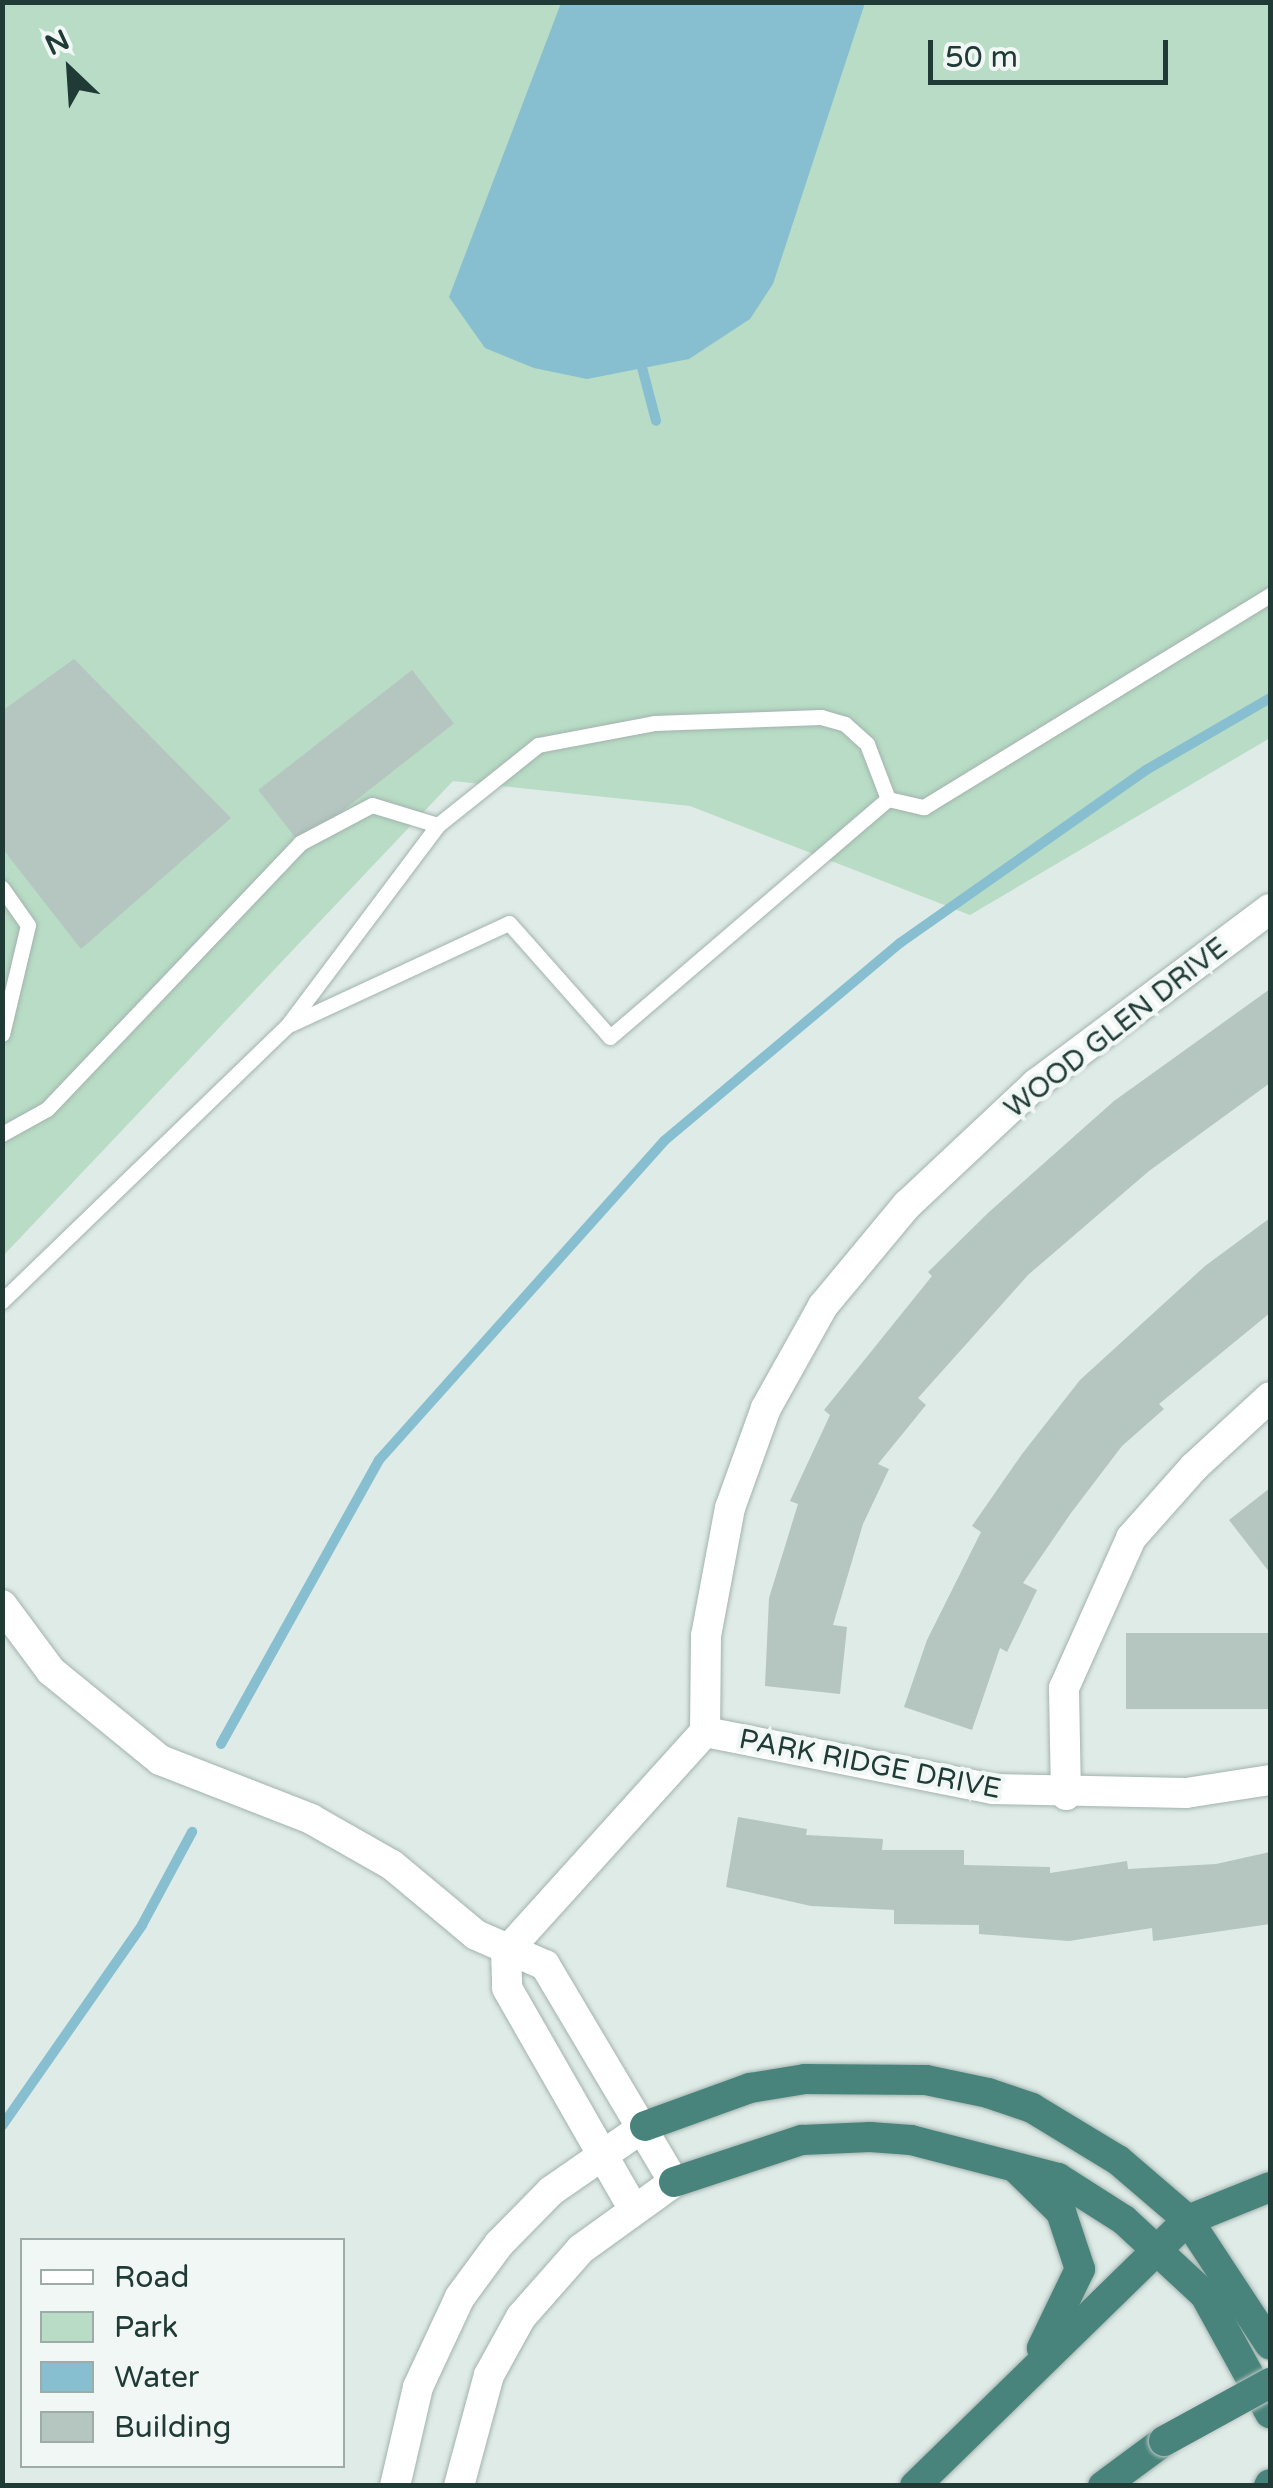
<!DOCTYPE html>
<style>
body{margin:0}
#map{position:relative;width:1273px;height:2488px;overflow:hidden;background:#dfebe7;font-family:"Varela Round",sans-serif}
div>[style]{position:absolute}
.green>*{inset:0;background:#b8dcc5}
.water>*{inset:0;background:#87bfd0}
.stream>*{height:10px;margin:-5px;padding:0 5px;transform-origin:5px;border-radius:5px;background:#87bfd0}
.building>*{inset:0;background:#b5c5c0;transform-origin:0 0}
.roads{filter:drop-shadow(0 0 2px #a2b3ae) drop-shadow(0 0 2px #a2b3ae)}
.service>*{height:15px;margin:-7.5px;padding:0 7.5px;transform-origin:7.5px;border-radius:7.5px;background:#fff}
.minor>*{height:30px;margin:-15px;padding:0 15px;transform-origin:15px;border-radius:15px;background:#fff}
.tertiary>*{height:30px;margin:-15px;padding:0 15px;transform-origin:15px;border-radius:15px;background:#fff}
.trunk>*{height:30px;margin:-15px;padding:0 15px;transform-origin:15px;border-radius:15px;background:#48847b}
.bridges{filter:drop-shadow(0 0 2px #c1c8c7) drop-shadow(0 0 2px #c1c8c7)}
.trunk-bridge>*{height:30px;margin:-15px;padding:0 15px;transform-origin:15px;border-radius:15px;background:#48847b}
span{translate:-50% -50%;white-space:nowrap;text-align:center;line-height:1.15;-webkit-text-stroke:9px #f0f7f4;paint-order:stroke}
.street-label{font-size:28px;color:#203b36}
.frame{position:absolute;inset:0;border:5px solid #203b36;pointer-events:none}
.legend{position:absolute;left:20px;top:2238px;width:325px;height:230px;box-sizing:border-box;background:#f0f7f4;border:2px solid #9daca8;margin:0;padding:12px 18px;list-style:none;font-size:30px;color:#203b36}
.legend li{display:flex;align-items:center;gap:20px;height:50px}
.legend b{width:50px;border:2px solid #9daca8}
.north{position:absolute;left:20px;top:20px;width:100px;height:100px;-webkit-text-stroke:8px #f0f7f4;paint-order:stroke;rotate:335deg;font-size:28px;font-weight:700;line-height:40px;text-align:center;color:#203b36}
.north::after{content:'';display:block;margin:auto;width:35px;height:45px;background:#203b36;clip-path:polygon(50% 0,100% 100%,50% 72%,0 100%)}
.scale{position:absolute;left:928px;top:40px;width:240px;height:45px;box-sizing:border-box;border:5px solid #203b36;border-top:0;padding-left:12px;font-size:30px;line-height:35px;white-space:nowrap;color:#203b36;-webkit-text-stroke:8px #f0f7f4;paint-order:stroke}
</style>
<div id="map">
<div class="green">
<div style="clip-path:polygon(3px 3px,1270px 3px,1270px 738px,970px 915px,690px 806px,453px 781px,3px 1256px)"></div>
</div>
<div class="water">
<div style="clip-path:polygon(561px 3px,865px 3px,773px 284px,750px 319px,689px 359px,587px 379px,534px 368px,485px 348px,449px 297px)"></div>
</div>
<div class="stream">
<div style="left:639px;top:356px;width:67px;rotate:75.3deg"></div>
<div style="left:221px;top:1744px;width:325px;rotate:-60.9deg"></div>
<div style="left:379px;top:1460px;width:428px;rotate:-48.2deg"></div>
<div style="left:664px;top:1141px;width:308px;rotate:-40deg"></div>
<div style="left:900px;top:943px;width:301px;rotate:-35.1deg"></div>
<div style="left:1146px;top:770px;width:143px;rotate:-30.1deg"></div>
<div style="left:2px;top:2126px;width:245px;rotate:-55.1deg"></div>
<div style="left:142px;top:1925px;width:106px;rotate:-61.7deg"></div>
</div>
<div class="building">
<div style="clip-path:polygon(74px 659px,231px 818px,81px 949px,2px 848px,2px 711px)"></div>
<div style="left:412px;top:670px;width:68px;height:195px;rotate:52deg"></div>
<div style="clip-path:polygon(1270px 989px,1270px 1083px,1149px 1171px,1028px 1275px,918px 1398px,926px 1405px,878px 1464px,889px 1469px,863px 1524px,833px 1625px,847px 1627px,840px 1694px,765px 1686px,769px 1598px,798px 1504px,790px 1501px,830px 1415px,824px 1410px,932px 1276px,928px 1272px,988px 1213px,1114px 1101px)"></div>
<div style="clip-path:polygon(1270px 1218px,1270px 1313px,1159px 1404px,1164px 1409px,1122px 1446px,1071px 1513px,1023px 1583px,1037px 1590px,1007px 1652px,1000px 1648px,972px 1730px,904px 1707px,927px 1640px,981px 1532px,972px 1526px,1022px 1454px,1080px 1380px,1205px 1266px)"></div>
<div style="clip-path:polygon(1270px 1488px,1270px 1573px,1229px 1520px)"></div>
<div style="left:1270px;top:1633px;width:76px;height:144px;rotate:90deg"></div>
<div style="clip-path:polygon(738px 1817px,807px 1829px,806px 1835px,883px 1839px,882px 1850px,964px 1850px,964px 1865px,1050px 1867px,1050px 1873px,1127px 1861px,1128px 1869px,1216px 1864px,1270px 1852px,1270px 1924px,1153px 1941px,1152px 1928px,1069px 1941px,979px 1934px,979px 1925px,894px 1924px,894px 1910px,811px 1906px,726px 1887px)"></div>
</div>
<div class="roads">
<div class="service">
<div style="left:2px;top:888px;width:45px;rotate:54.9deg"></div>
<div style="left:28px;top:925px;width:112px;rotate:103.4deg"></div>
<div style="left:291px;top:1024px;width:240px;rotate:-24.9deg"></div>
<div style="left:509px;top:923px;width:152px;rotate:48.5deg"></div>
<div style="left:610px;top:1037px;width:366px;rotate:-40.6deg"></div>
<div style="left:2px;top:1134px;width:51px;rotate:-29.1deg"></div>
<div style="left:47px;top:1109px;width:367px;rotate:-46.4deg"></div>
<div style="left:300px;top:843px;width:81px;rotate:-27.8deg"></div>
<div style="left:372px;top:805px;width:69px;rotate:16.9deg"></div>
<div style="left:2px;top:1301px;width:396px;rotate:-44deg"></div>
<div style="left:287px;top:1026px;width:251px;rotate:-53.1deg"></div>
<div style="left:438px;top:825px;width:128px;rotate:-38.7deg"></div>
<div style="left:538px;top:745px;width:118px;rotate:-10.7deg"></div>
<div style="left:654px;top:723px;width:167px;rotate:-2.1deg"></div>
<div style="left:821px;top:717px;width:25px;rotate:16deg"></div>
<div style="left:845px;top:724px;width:30px;rotate:42deg"></div>
<div style="left:867px;top:744px;width:59px;rotate:69.1deg"></div>
<div style="left:888px;top:799px;width:37px;rotate:13deg"></div>
<div style="left:924px;top:807px;width:406px;rotate:-31.5deg"></div>
</div>
<div class="minor">
<div style="left:2px;top:1605px;width:82px;rotate:53.4deg"></div>
<div style="left:51px;top:1671px;width:141px;rotate:39.2deg"></div>
<div style="left:160px;top:1760px;width:162px;rotate:21.3deg"></div>
<div style="left:311px;top:1819px;width:93px;rotate:29.6deg"></div>
<div style="left:392px;top:1865px;width:109px;rotate:39.8deg"></div>
<div style="left:476px;top:1935px;width:75px;rotate:23.5deg"></div>
<div style="left:545px;top:1965px;width:252px;rotate:59.3deg"></div>
<div style="left:705px;top:1732px;width:96px;rotate:-89.4deg"></div>
<div style="left:706px;top:1636px;width:130px;rotate:-79.4deg"></div>
<div style="left:730px;top:1508px;width:106px;rotate:-70.2deg"></div>
<div style="left:766px;top:1408px;width:117px;rotate:-60.8deg"></div>
<div style="left:823px;top:1306px;width:131px;rotate:-50.3deg"></div>
<div style="left:907px;top:1205px;width:177px;rotate:-43.2deg"></div>
<div style="left:1036px;top:1084px;width:292px;rotate:-36.8deg"></div>
<div style="left:705px;top:1732px;width:294px;rotate:11.2deg"></div>
<div style="left:993px;top:1789px;width:193px;rotate:1.2deg"></div>
<div style="left:1186px;top:1793px;width:85px;rotate:-8.8deg"></div>
<div style="left:1066px;top:1795px;width:107px;rotate:-91.1deg"></div>
<div style="left:1064px;top:1688px;width:164px;rotate:-65.9deg"></div>
<div style="left:1131px;top:1538px;width:95px;rotate:-48.4deg"></div>
<div style="left:1194px;top:1467px;width:103px;rotate:-42.6deg"></div>
<div style="left:506px;top:1952px;width:297px;rotate:-47.9deg"></div>
<div style="left:506px;top:1952px;width:36px;rotate:88deg"></div>
<div style="left:507px;top:1988px;width:254px;rotate:60.2deg"></div>
</div>
<div class="tertiary">
<div style="left:395px;top:2486px;width:102px;rotate:-76.9deg"></div>
<div style="left:418px;top:2387px;width:99px;rotate:-65deg"></div>
<div style="left:460px;top:2297px;width:66px;rotate:-53.7deg"></div>
<div style="left:499px;top:2244px;width:74px;rotate:-45.5deg"></div>
<div style="left:551px;top:2191px;width:114px;rotate:-34.7deg"></div>
<div style="left:459px;top:2486px;width:115px;rotate:-74.9deg"></div>
<div style="left:489px;top:2375px;width:66px;rotate:-61.1deg"></div>
<div style="left:521px;top:2317px;width:91px;rotate:-48.6deg"></div>
<div style="left:581px;top:2249px;width:115px;rotate:-35.8deg"></div>
</div>
<div class="trunk">
<div style="left:645px;top:2126px;width:112px;rotate:-19.9deg"></div>
<div style="left:750px;top:2088px;width:56px;rotate:-9.3deg"></div>
<div style="left:805px;top:2079px;width:121px;rotate:0.5deg"></div>
<div style="left:926px;top:2080px;width:63px;rotate:11.8deg"></div>
<div style="left:988px;top:2093px;width:46px;rotate:18.8deg"></div>
<div style="left:1032px;top:2108px;width:100px;rotate:31.2deg"></div>
<div style="left:1118px;top:2160px;width:92px;rotate:40.6deg"></div>
<div style="left:1188px;top:2220px;width:149px;rotate:56.7deg"></div>
<div style="left:1018px;top:2170px;width:60px;rotate:44.3deg"></div>
<div style="left:1061px;top:2212px;width:60px;rotate:71.6deg"></div>
<div style="left:1080px;top:2269px;width:88px;rotate:115.7deg"></div>
<div style="left:674px;top:2182px;width:135px;rotate:-18.2deg"></div>
<div style="left:802px;top:2140px;width:68px;rotate:-2.5deg"></div>
<div style="left:870px;top:2137px;width:41px;rotate:4.2deg"></div>
<div style="left:911px;top:2140px;width:152px;rotate:14.5deg"></div>
<div style="left:1058px;top:2178px;width:78px;rotate:32.5deg"></div>
<div style="left:1124px;top:2220px;width:110px;rotate:42.8deg"></div>
<div style="left:1205px;top:2295px;width:135px;rotate:61.2deg"></div>
<div style="left:915px;top:2486px;width:381px;rotate:-44.3deg"></div>
<div style="left:1188px;top:2220px;width:88px;rotate:-21.9deg"></div>
<div style="left:1103px;top:2486px;width:76px;rotate:-36.4deg"></div>
<div style="left:1269px;top:2486px;width:2px;rotate:-63deg"></div>
</div>
</div>
<div class="bridges">
<div class="trunk-bridge">
<div style="left:1164px;top:2441px;width:121px;rotate:-28.7deg"></div>
</div>
</div>
<div class="street-label">
<span style="left:1116px;top:1028px;rotate:-38deg">WOOD GLEN DRIVE</span>
<span style="left:870px;top:1764px;rotate:11deg">PARK RIDGE DRIVE</span>
</div>
<div class="frame"></div>
<ul class="legend">
<li><b style="height:12px;background:#fff"></b>Road</li>
<li><b style="height:28px;background:#b8dcc5"></b>Park</li>
<li><b style="height:28px;background:#87bfd0"></b>Water</li>
<li><b style="height:28px;background:#b5c5c0"></b>Building</li>
</ul>
<div class="north">N</div>
<div class="scale">50 m</div>
</div>
